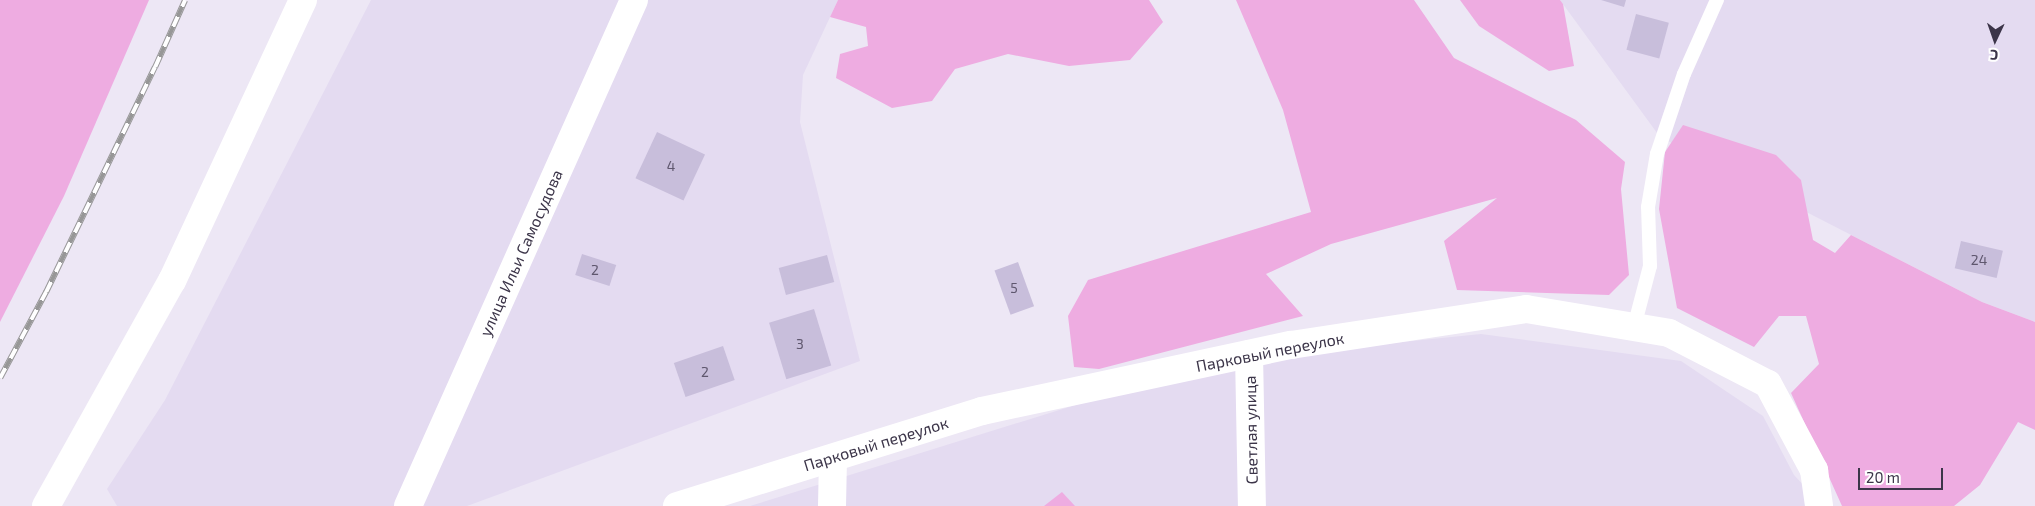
<!DOCTYPE html>
<meta charset="utf-8">
<style>
body{margin:0}
#map{position:relative;width:2035px;height:506px;overflow:hidden;background:#ede7f5;font-family:"Exo 2",sans-serif}
div>[style]{position:absolute}
.residential>*{inset:0;background:#e4dbf1}
.green>*{inset:0;background:#eeace1}
.building>*{inset:0;background:#c8bedb;transform-origin:0 0}
.lane>*{height:14px;margin:-7px;padding:0 7px;transform-origin:7px;border-radius:7px;background:#fff}
.street>*{height:28px;margin:-14px;padding:0 14px;transform-origin:14px;border-radius:14px;background:#fff}
.rail>*{height:5.5px;margin-top:-2.75px;transform-origin:0;background:repeating-linear-gradient(90deg,#fff 0 11px,#979797 0 22px);box-sizing:border-box;border-block:1px solid #979797}
span{translate:-50% -50%;white-space:nowrap;text-align:center;line-height:1.15;-webkit-text-stroke:4px #fff;paint-order:stroke}
.number-label{font-size:14px;color:#5f576e}
.number-label span{-webkit-text-stroke-width:0}
.street-label{font-size:16px;color:#3c3549}
.north{position:absolute;left:1970px;top:15px;width:50px;height:50px;-webkit-text-stroke:4px #fff;paint-order:stroke;rotate:183deg;font-size:14px;font-weight:700;line-height:20px;text-align:center;color:#3c3549}
.north::after{content:'';display:block;margin:auto;width:18px;height:22px;background:#3c3549;clip-path:polygon(50% 0,100% 100%,50% 72%,0 100%)}
.scale{position:absolute;left:1858px;top:468px;width:85px;height:22px;box-sizing:border-box;border:2px solid #3c3549;border-top:0;padding-left:6px;font-size:15px;line-height:18px;white-space:nowrap;color:#3c3549;-webkit-text-stroke:4px #fff;paint-order:stroke}
</style>
<div id="map">
<div class="residential">
<div style="clip-path:polygon(371px 0,838px 0,803px 75px,800px 122px,860px 361px,467px 506px,117px 506px,107px 489px,165px 400px)"></div>
<div style="clip-path:polygon(1560px 0,2035px 0,2035px 322px,1982px 302px,1660px 137px)"></div>
<div style="clip-path:polygon(1481px 334px,1681px 361px,1763px 416px,1794px 475px,1823px 506px,750px 506px,1217px 361px)"></div>
</div>
<div class="green">
<div style="clip-path:polygon(0 0,149px 0,64px 196px,0 322px)"></div>
<div style="clip-path:polygon(838px 0,1149px 0,1163px 22px,1130px 60px,1069px 66px,1008px 54px,955px 69px,932px 101px,892px 108px,836px 78px,840px 54px,868px 46px,866px 27px,830px 17px)"></div>
<div style="clip-path:polygon(1236px 0,1414px 0,1454px 58px,1576px 120px,1625px 162px,1621px 189px,1629px 275px,1609px 295px,1457px 290px,1444px 241px,1497px 198px,1331px 244px,1266px 274px,1303px 316px,1099px 369px,1074px 367px,1068px 316px,1088px 280px,1311px 212px,1283px 110px)"></div>
<div style="clip-path:polygon(1460px 0,1560px 0,1563px 4px,1574px 66px,1549px 71px,1479px 26px)"></div>
<div style="clip-path:polygon(1683px 125px,1776px 155px,1801px 180px,1813px 240px,1835px 253px,1851px 235px,1982px 302px,2035px 322px,2035px 430px,2018px 422px,1980px 485px,1954px 506px,1842px 506px,1791px 393px,1819px 364px,1806px 316px,1779px 316px,1754px 347px,1677px 308px,1659px 209px,1665px 152px)"></div>
<div style="clip-path:polygon(1062px 492px,1075px 506px,1044px 506px)"></div>
</div>
<div class="building">
<div style="clip-path:polygon(1601px 0,1626px 0,1624px 7px)"></div>
<div style="left:1636px;top:14px;width:34px;height:37px;rotate:15deg"></div>
<div style="left:657px;top:132px;width:53px;height:51px;rotate:25deg"></div>
<div style="left:1961px;top:241px;width:43px;height:28px;rotate:13deg"></div>
<div style="left:582px;top:254px;width:36px;height:22px;rotate:18deg"></div>
<div style="left:827px;top:255px;width:28px;height:50px;rotate:75deg"></div>
<div style="left:1018px;top:262px;width:47px;height:25px;rotate:70deg"></div>
<div style="left:814px;top:309px;width:59px;height:47px;rotate:73deg"></div>
<div style="left:723px;top:346px;width:36px;height:52px;rotate:71deg"></div>
</div>
<div class="lane">
<div style="left:1634px;top:327px;width:63px;rotate:-75.3deg"></div>
<div style="left:1650px;top:266px;width:59px;rotate:-91.9deg"></div>
<div style="left:1648px;top:207px;width:54px;rotate:-80.4deg"></div>
<div style="left:1657px;top:154px;width:84px;rotate:-71.4deg"></div>
<div style="left:1684px;top:74px;width:81px;rotate:-66deg"></div>
</div>
<div class="street">
<div style="left:1249px;top:354px;width:152px;rotate:88.9deg"></div>
<div style="left:46px;top:506px;width:258px;rotate:-60.8deg"></div>
<div style="left:172px;top:281px;width:310px;rotate:-65deg"></div>
<div style="left:408px;top:506px;width:554px;rotate:-65.93deg"></div>
<div style="left:677px;top:506px;width:319px;rotate:-17.3deg"></div>
<div style="left:982px;top:411px;width:316px;rotate:-12.1deg"></div>
<div style="left:1291px;top:345px;width:238px;rotate:-8.7deg"></div>
<div style="left:1526px;top:309px;width:145px;rotate:9.5deg"></div>
<div style="left:1669px;top:333px;width:111px;rotate:27.3deg"></div>
<div style="left:1768px;top:384px;width:98px;rotate:61.9deg"></div>
<div style="left:1814px;top:470px;width:36px;rotate:82deg"></div>
<div style="left:832px;top:506px;width:48px;rotate:-88.8deg"></div>
</div>
<div class="rail">
<div style="left:0;top:378px;width:98px;rotate:-61.9deg"></div>
<div style="left:46px;top:292px;width:250px;rotate:-64.2deg"></div>
<div style="left:155px;top:67px;width:73px;rotate:-65.9deg"></div>
</div>
<div class="number-label">
<span style="left:671px;top:166px">4</span>
<span style="left:1979px;top:260px">24</span>
<span style="left:595px;top:270px">2</span>
<span style="left:1014px;top:288px">5</span>
<span style="left:800px;top:344px">3</span>
<span style="left:705px;top:372px">2</span>
</div>
<div class="street-label">
<span style="left:521px;top:253px;rotate:-66deg">улица Ильи Самосудова</span>
<span style="left:1270px;top:352px;rotate:-11deg">Парковый переулок</span>
<span style="left:1251px;top:430px;rotate:-91deg">Светлая улица</span>
<span style="left:876px;top:444px;rotate:-17deg">Парковый переулок</span>
</div>
<div class="north">С</div>
<div class="scale">20 m</div>
</div>
